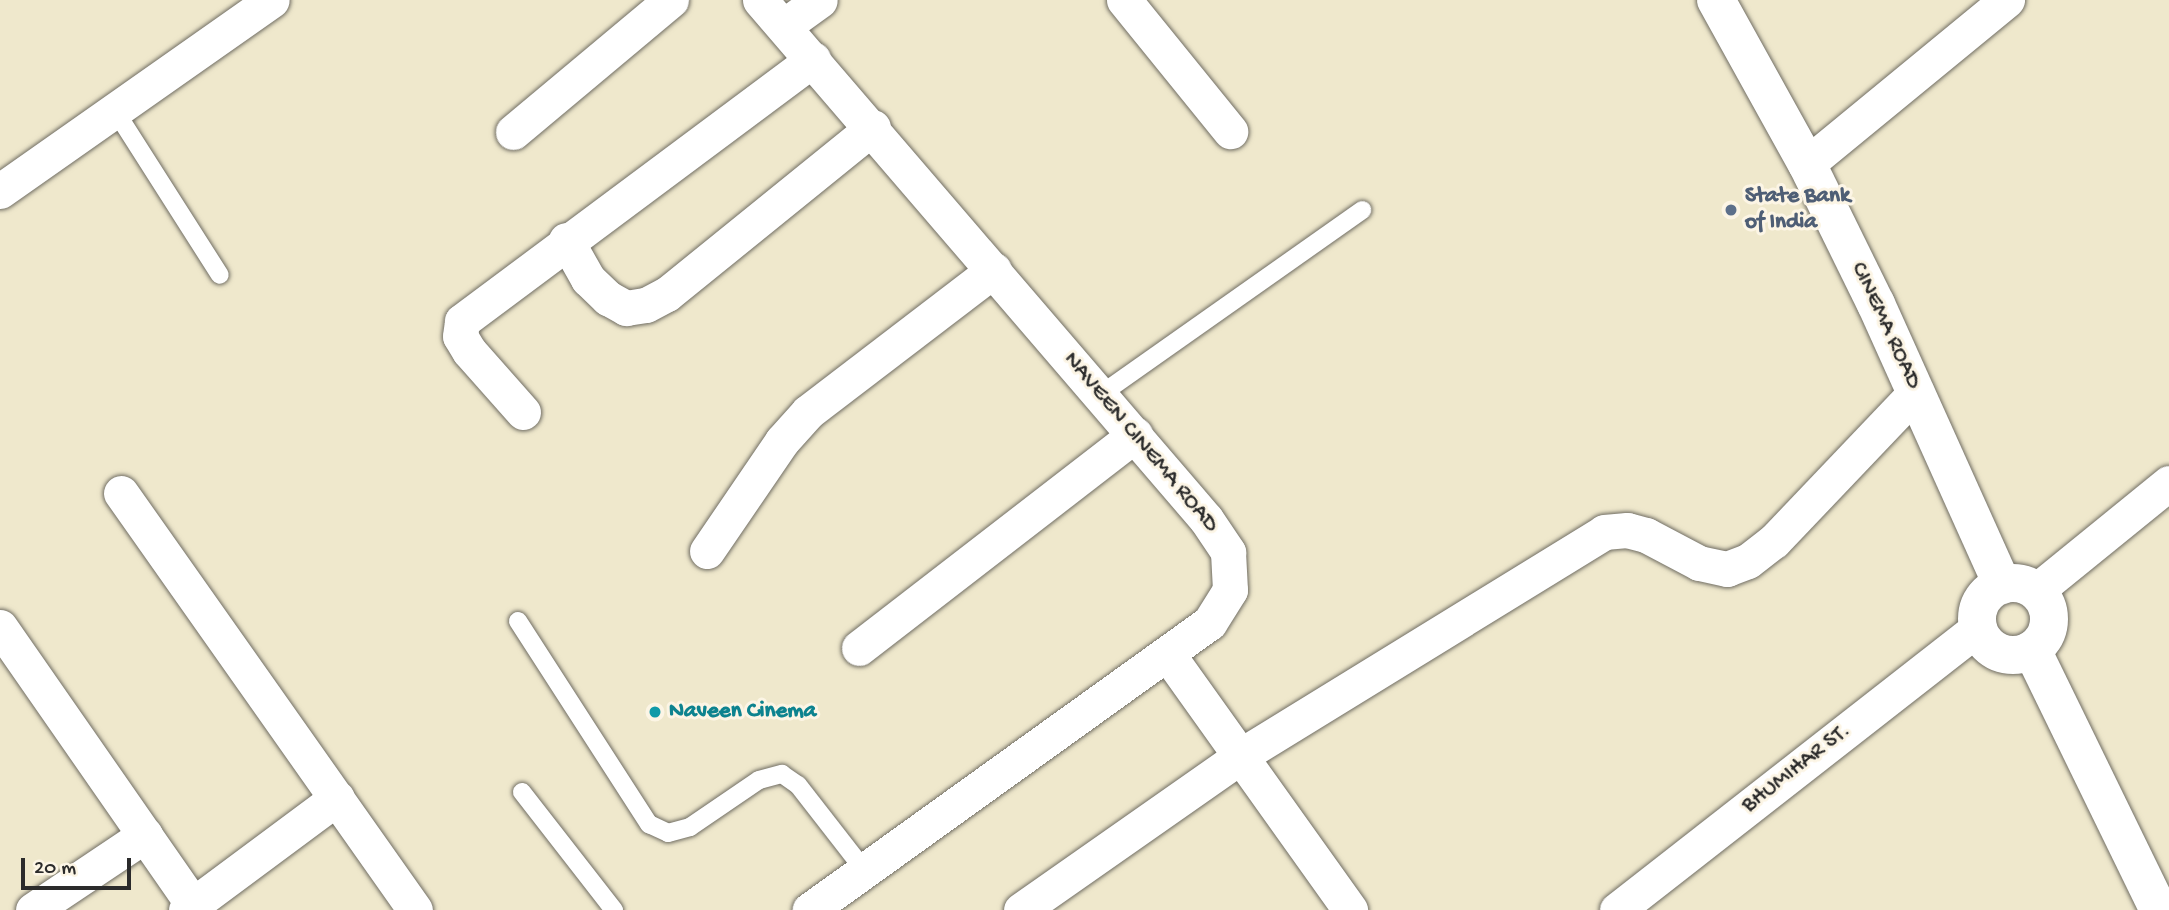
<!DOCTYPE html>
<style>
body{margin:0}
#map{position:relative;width:2169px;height:910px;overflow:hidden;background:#efe8cc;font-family:"Gochi Hand",sans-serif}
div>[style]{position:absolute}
.roads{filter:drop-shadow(0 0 2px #706d63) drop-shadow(0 0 2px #706d63)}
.service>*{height:18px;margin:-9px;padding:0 9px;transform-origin:9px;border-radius:9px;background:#fff}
.minor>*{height:35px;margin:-17.5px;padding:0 17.5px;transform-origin:17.5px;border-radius:17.5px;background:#fff}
.tertiary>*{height:38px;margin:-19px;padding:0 19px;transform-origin:19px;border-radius:19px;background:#fff}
.tertiary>.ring{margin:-19px;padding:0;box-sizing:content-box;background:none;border:38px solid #fff;border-radius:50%}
.dots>*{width:19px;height:19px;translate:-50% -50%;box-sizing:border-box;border:4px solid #fcf5e5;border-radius:50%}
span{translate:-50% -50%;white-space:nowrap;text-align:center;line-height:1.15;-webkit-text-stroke:6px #fcf5e5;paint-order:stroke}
.service-label{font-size:23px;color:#4e5e75;font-weight:700}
.left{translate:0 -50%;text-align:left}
.street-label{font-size:23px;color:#2b2b2b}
.culture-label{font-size:23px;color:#0d838f;font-weight:700}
.scale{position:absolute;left:21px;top:858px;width:110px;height:32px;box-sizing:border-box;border:4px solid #2b2b2b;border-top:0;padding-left:9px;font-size:21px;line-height:24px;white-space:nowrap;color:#2b2b2b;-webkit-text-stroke:5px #fcf5e5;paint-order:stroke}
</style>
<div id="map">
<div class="roads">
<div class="service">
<div style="left:116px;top:112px;width:193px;rotate:57.5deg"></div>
<div style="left:1100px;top:395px;width:321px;rotate:-35.2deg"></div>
<div style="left:518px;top:621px;width:242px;rotate:57.2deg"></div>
<div style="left:649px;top:824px;width:21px;rotate:25deg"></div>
<div style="left:668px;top:833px;width:23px;rotate:-15deg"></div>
<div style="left:690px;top:827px;width:83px;rotate:-34.3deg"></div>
<div style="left:759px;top:780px;width:24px;rotate:-15deg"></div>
<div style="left:782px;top:774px;width:19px;rotate:35deg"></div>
<div style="left:798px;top:785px;width:109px;rotate:52.1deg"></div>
<div style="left:522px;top:792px;width:150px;rotate:52.1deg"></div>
</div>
<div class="minor">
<div style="left:760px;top:0;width:684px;rotate:49.33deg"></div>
<div style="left:1206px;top:519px;width:40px;rotate:56deg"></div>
<div style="left:1228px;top:552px;width:38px;rotate:87deg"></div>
<div style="left:1230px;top:590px;width:39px;rotate:122deg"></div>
<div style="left:1209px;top:623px;width:492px;rotate:144.3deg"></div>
<div style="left:1124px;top:0;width:169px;rotate:51deg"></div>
<div style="left:784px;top:26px;width:44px;rotate:-35.8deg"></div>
<div style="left:513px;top:132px;width:206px;rotate:-39.9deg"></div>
<div style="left:1807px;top:164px;width:259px;rotate:-39.4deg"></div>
<div style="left:0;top:191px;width:332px;rotate:-35.1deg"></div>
<div style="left:566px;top:240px;width:45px;rotate:60.6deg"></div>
<div style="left:588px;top:279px;width:28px;rotate:44deg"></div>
<div style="left:608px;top:298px;width:21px;rotate:29deg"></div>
<div style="left:626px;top:308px;width:20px;rotate:-9deg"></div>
<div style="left:646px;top:305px;width:24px;rotate:-28deg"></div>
<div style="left:667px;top:294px;width:265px;rotate:-39deg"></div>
<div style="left:523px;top:412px;width:81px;rotate:-131.5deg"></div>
<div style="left:469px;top:351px;width:17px;rotate:-121deg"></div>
<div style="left:460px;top:336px;width:15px;rotate:-82deg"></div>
<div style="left:462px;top:321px;width:438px;rotate:-36.7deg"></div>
<div style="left:121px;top:493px;width:510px;rotate:54.81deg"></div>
<div style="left:707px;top:551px;width:133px;rotate:-55.7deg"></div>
<div style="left:782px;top:441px;width:39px;rotate:-48deg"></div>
<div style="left:808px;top:412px;width:234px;rotate:-37.4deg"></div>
<div style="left:2036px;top:591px;width:171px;rotate:-39.1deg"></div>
<div style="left:0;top:627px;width:338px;rotate:55.2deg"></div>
<div style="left:859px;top:648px;width:349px;rotate:-37.7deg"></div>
<div style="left:1169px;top:656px;width:312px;rotate:54.5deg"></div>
<div style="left:33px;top:910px;width:135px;rotate:-33.8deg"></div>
<div style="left:186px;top:910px;width:188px;rotate:-36.6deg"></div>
<div style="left:1021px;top:910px;width:270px;rotate:-35deg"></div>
<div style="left:1242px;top:755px;width:425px;rotate:-31.6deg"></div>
<div style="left:1604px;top:532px;width:23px;rotate:-5deg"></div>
<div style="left:1627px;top:530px;width:20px;rotate:15deg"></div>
<div style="left:1646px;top:535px;width:60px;rotate:27.8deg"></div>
<div style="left:1699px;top:563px;width:29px;rotate:12deg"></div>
<div style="left:1727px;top:569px;width:22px;rotate:-21deg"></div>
<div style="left:1748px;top:561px;width:33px;rotate:-38deg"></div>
<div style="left:1774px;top:541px;width:206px;rotate:-46.4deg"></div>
<div style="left:1617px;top:910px;width:457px;rotate:-38deg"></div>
</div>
<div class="tertiary">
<div style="left:1716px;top:0;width:188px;rotate:61deg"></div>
<div style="left:1807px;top:164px;width:156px;rotate:63.8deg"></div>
<div style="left:1876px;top:304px;width:308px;rotate:65.8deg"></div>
<div class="ring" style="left:1977px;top:583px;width:34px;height:34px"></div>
<div style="left:2032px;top:650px;width:289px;rotate:64deg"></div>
</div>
</div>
<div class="dots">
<div style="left:1731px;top:210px;background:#5c6f8a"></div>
<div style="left:655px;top:712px;background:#0f9aa8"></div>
</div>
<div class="service-label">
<span class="left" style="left:1745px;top:210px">State Bank<br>of India</span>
</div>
<div class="street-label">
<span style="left:1885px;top:326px;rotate:65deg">CINEMA ROAD</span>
<span style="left:1140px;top:443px;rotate:50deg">NAVEEN CINEMA ROAD</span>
<span style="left:1797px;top:769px;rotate:-38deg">BHUMIHAR ST.</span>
</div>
<div class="culture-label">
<span class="left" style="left:669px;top:712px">Naveen Cinema</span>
</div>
<div class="scale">20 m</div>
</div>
